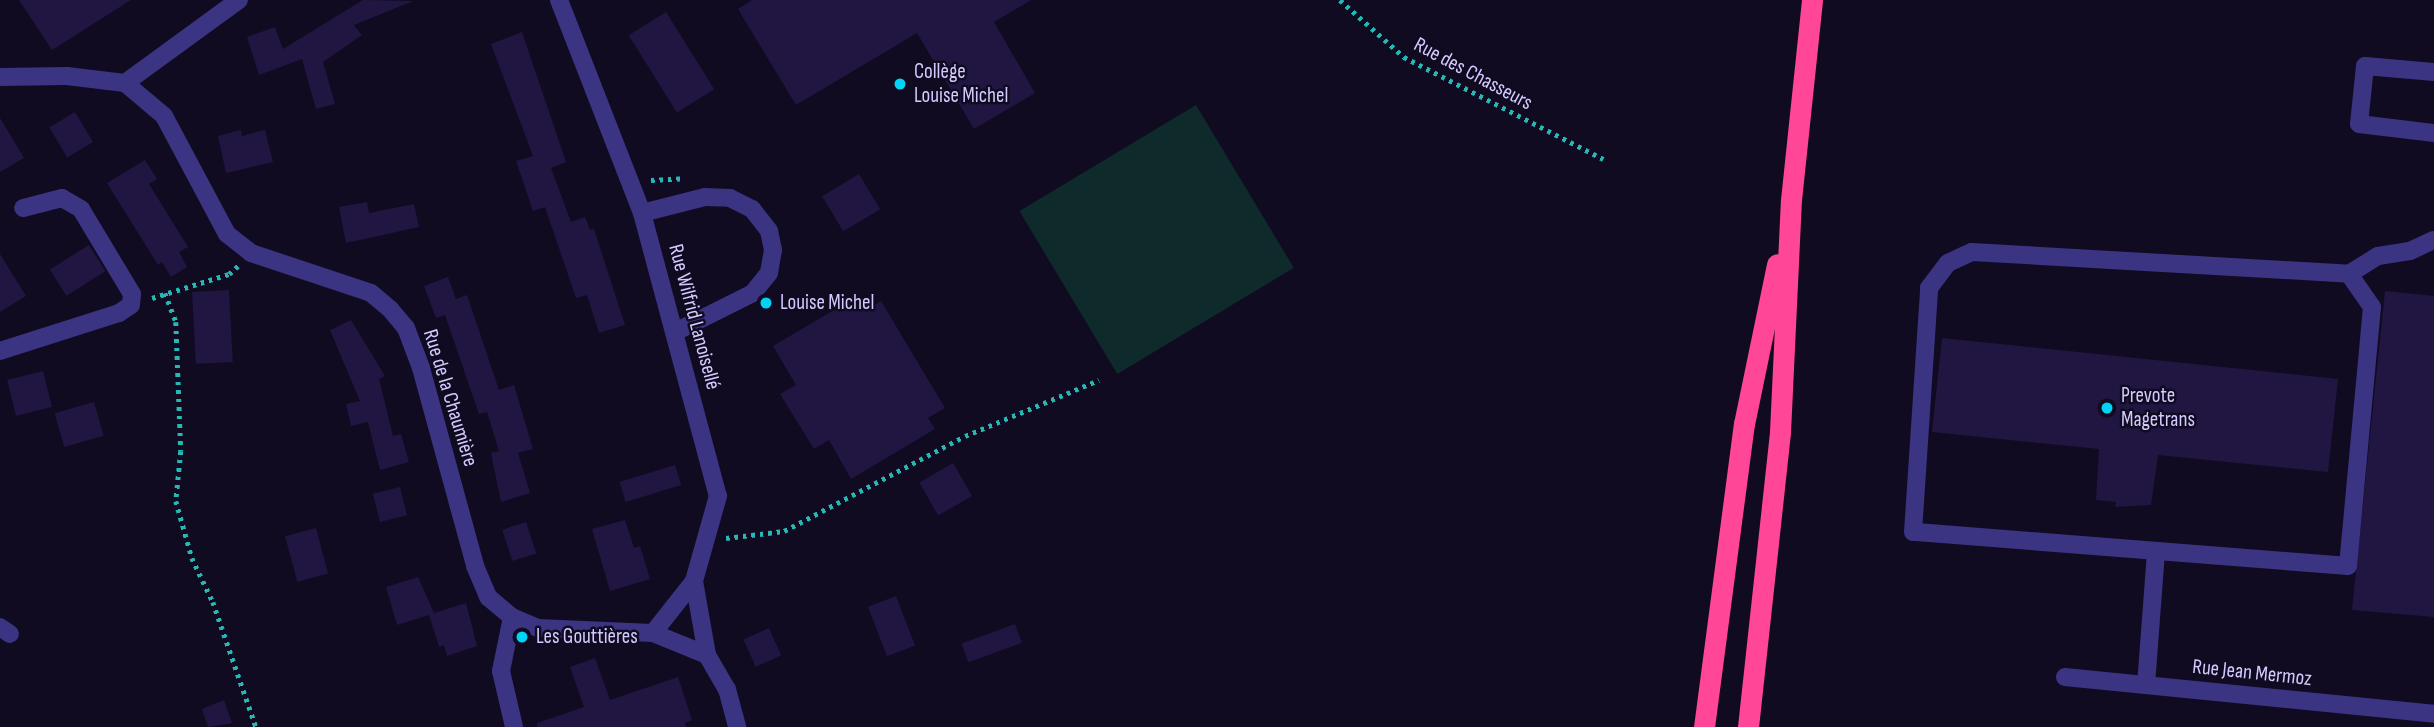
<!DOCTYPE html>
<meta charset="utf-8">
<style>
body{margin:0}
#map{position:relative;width:2434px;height:727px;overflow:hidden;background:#100b20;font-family:"Sofia Sans Condensed",sans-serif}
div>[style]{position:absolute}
.green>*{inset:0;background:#0e2a2a;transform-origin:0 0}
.building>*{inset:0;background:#211642;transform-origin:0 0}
.path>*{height:4.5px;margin-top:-2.25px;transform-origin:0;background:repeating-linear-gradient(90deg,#27b7b4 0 3.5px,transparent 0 8.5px)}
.minor>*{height:18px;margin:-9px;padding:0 9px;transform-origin:9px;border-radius:9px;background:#3a3482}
.highway>*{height:21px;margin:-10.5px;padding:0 10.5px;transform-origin:10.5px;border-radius:10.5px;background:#ff4697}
.dots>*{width:19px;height:19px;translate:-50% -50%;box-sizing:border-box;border:4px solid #100b20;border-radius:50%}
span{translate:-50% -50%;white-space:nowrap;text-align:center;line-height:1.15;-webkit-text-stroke:5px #100b20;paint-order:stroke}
.poi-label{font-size:21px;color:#d3cbff}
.left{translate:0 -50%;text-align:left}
.street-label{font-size:21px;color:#d3cbff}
</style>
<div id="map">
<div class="green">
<div style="left:1196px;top:105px;width:190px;height:206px;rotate:59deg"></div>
</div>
<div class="building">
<div style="clip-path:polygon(19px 0,131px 0,52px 50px)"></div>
<div style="clip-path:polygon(363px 0,413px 1px,354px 25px,362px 35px,323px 62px,335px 104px,316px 109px,302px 59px,259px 75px,247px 37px,275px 27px,283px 49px)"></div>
<div style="clip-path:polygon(752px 0,1031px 0,994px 22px,1035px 93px,974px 129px,917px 33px,796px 105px,738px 9px)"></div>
<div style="left:666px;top:12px;width:91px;height:44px;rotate:58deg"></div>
<div style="clip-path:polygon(522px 32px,566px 162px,551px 168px,571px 222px,585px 217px,590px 230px,594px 229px,625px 325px,599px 333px,587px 295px,576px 298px,545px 207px,533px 211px,516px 161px,533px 156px,491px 44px)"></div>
<div style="left:75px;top:112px;width:35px;height:30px;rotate:59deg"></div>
<div style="clip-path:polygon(0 118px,24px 158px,0 172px)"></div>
<div style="clip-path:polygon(241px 130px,242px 136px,265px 130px,273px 162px,226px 173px,218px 136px)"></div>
<div style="clip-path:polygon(145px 160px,157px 179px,149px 184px,188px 247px,179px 252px,187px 267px,171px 277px,162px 262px,158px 265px,107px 183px)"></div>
<div style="left:859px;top:174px;width:41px;height:43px;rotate:59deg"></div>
<div style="clip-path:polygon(367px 202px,369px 213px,414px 204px,419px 227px,346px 243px,339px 207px)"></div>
<div style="left:89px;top:245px;width:31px;height:46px;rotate:58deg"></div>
<div style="clip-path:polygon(0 254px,26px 296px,0 312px)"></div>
<div style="clip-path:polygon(448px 277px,456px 299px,467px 295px,499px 390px,514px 385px,533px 449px,518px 453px,530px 493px,501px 502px,491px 453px,499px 451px,487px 412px,479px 414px,445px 315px,436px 318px,424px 286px)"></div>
<div style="left:229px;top:290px;width:72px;height:37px;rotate:87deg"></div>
<div style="clip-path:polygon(2385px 291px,2434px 296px,2434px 617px,2352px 610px)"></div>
<div style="clip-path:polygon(856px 297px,864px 311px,881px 301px,945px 408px,928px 418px,935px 429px,851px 479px,829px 440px,814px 449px,780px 394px,796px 385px,773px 346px)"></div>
<div style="clip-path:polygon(351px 320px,385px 376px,379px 379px,393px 436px,401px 434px,409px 462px,380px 470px,368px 422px,351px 426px,346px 404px,360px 401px,330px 330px)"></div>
<div style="clip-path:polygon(1942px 338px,2338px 379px,2328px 472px,2158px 455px,2151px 505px,2115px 507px,2116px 502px,2096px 500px,2099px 449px,1932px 432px)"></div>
<div style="left:43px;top:371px;width:37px;height:37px;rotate:76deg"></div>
<div style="left:94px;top:402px;width:35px;height:41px;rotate:74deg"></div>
<div style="left:953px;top:463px;width:38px;height:39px;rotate:60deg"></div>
<div style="left:675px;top:465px;width:21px;height:58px;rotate:73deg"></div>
<div style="left:400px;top:487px;width:29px;height:28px;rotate:76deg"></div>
<div style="clip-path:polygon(625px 520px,634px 548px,640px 546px,650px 579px,610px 591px,592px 529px)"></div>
<div style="left:526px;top:522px;width:33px;height:25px;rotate:72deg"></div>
<div style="left:316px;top:528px;width:47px;height:32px;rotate:75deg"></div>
<div style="clip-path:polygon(418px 577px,434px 613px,466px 603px,477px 646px,447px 656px,444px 645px,439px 647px,429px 615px,397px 625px,386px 587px)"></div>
<div style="left:896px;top:596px;width:53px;height:30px;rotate:69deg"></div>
<div style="left:1015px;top:624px;width:20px;height:57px;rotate:70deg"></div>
<div style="left:769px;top:628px;width:30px;height:28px;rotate:66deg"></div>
<div style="clip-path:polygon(595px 658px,610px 700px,678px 677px,692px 720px,685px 723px,686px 727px,537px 727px,537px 723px,584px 707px,570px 667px)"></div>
<div style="clip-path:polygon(224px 700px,232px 723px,208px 727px,202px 709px)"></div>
</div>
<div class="path">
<div style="left:1340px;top:0;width:86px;rotate:41.7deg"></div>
<div style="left:1404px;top:57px;width:224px;rotate:27.1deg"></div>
<div style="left:651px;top:180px;width:33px;rotate:-3deg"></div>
<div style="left:165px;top:293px;width:31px;rotate:69deg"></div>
<div style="left:176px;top:322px;width:129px;rotate:87.8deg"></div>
<div style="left:181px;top:451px;width:50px;rotate:95.7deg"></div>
<div style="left:176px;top:501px;width:59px;rotate:74.3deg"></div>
<div style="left:192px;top:558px;width:49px;rotate:64.5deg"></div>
<div style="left:213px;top:602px;width:132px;rotate:71deg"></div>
<div style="left:152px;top:298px;width:81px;rotate:-17.3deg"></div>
<div style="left:229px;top:274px;width:12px;rotate:-42deg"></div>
<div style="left:726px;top:538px;width:58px;rotate:-6.9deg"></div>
<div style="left:784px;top:531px;width:204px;rotate:-27.7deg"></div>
<div style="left:965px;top:436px;width:145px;rotate:-22.7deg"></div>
</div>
<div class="minor">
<div style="left:559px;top:0;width:229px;rotate:68.7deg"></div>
<div style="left:642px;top:213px;width:293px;rotate:75deg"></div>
<div style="left:718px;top:496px;width:88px;rotate:105.8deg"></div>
<div style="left:694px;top:581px;width:75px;rotate:80deg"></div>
<div style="left:2434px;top:72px;width:69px;rotate:-175deg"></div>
<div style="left:2365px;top:66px;width:58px;rotate:95.9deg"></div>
<div style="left:2359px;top:124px;width:76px;rotate:6.8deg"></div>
<div style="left:0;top:77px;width:67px;rotate:-0.9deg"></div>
<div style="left:67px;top:76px;width:58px;rotate:6.9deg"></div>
<div style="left:125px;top:83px;width:51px;rotate:40.2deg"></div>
<div style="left:164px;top:116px;width:134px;rotate:61.9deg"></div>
<div style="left:227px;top:234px;width:31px;rotate:38deg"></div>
<div style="left:251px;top:253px;width:126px;rotate:18.4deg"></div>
<div style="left:371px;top:293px;width:25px;rotate:40deg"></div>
<div style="left:390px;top:309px;width:25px;rotate:50deg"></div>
<div style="left:406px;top:328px;width:43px;rotate:69.4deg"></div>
<div style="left:421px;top:368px;width:205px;rotate:74.7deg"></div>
<div style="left:475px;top:566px;width:34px;rotate:67deg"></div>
<div style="left:488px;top:597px;width:31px;rotate:40deg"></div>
<div style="left:512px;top:617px;width:28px;rotate:23deg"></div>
<div style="left:538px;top:628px;width:115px;rotate:2.5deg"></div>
<div style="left:653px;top:633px;width:58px;rotate:22.2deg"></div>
<div style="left:707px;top:655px;width:39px;rotate:60deg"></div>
<div style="left:727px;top:689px;width:39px;rotate:75deg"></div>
<div style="left:125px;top:83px;width:141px;rotate:-36.1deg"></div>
<div style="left:642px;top:213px;width:65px;rotate:-14.3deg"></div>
<div style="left:705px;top:197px;width:25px;rotate:2deg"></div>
<div style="left:730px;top:198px;width:25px;rotate:27deg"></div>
<div style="left:752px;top:209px;width:28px;rotate:52deg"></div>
<div style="left:769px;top:231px;width:19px;rotate:78deg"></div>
<div style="left:773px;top:250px;width:23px;rotate:100deg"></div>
<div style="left:769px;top:273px;width:26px;rotate:129deg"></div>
<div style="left:753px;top:293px;width:87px;rotate:153.4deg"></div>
<div style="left:2349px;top:274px;width:40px;rotate:55.1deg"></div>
<div style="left:2372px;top:307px;width:260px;rotate:95.3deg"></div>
<div style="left:2348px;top:566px;width:436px;rotate:-175.5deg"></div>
<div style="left:1913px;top:532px;width:245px;rotate:-86.2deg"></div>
<div style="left:1929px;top:288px;width:31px;rotate:-53deg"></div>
<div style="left:1948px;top:263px;width:26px;rotate:-25deg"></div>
<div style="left:1972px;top:252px;width:378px;rotate:3.3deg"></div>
<div style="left:2349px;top:274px;width:34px;rotate:-32deg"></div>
<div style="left:2378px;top:256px;width:32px;rotate:-9deg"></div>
<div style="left:2410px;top:251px;width:26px;rotate:-25deg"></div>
<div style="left:0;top:351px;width:125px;rotate:-17.7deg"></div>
<div style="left:119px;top:313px;width:14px;rotate:-34deg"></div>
<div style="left:131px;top:305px;width:11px;rotate:-85deg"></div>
<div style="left:132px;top:294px;width:99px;rotate:-121deg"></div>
<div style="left:81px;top:209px;width:22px;rotate:-150deg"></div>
<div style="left:62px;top:198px;width:40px;rotate:165.6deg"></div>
<div style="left:512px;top:617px;width:55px;rotate:101.5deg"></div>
<div style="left:501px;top:671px;width:57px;rotate:76.9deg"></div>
<div style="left:0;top:627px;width:12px;rotate:35deg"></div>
<div style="left:653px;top:633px;width:66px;rotate:-51.7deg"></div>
<div style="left:2065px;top:677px;width:371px;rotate:5.7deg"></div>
<div style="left:2146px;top:685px;width:134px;rotate:-85.7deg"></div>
</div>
<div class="highway">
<div style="left:1704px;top:727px;width:306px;rotate:-82.5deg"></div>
<div style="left:1744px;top:424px;width:163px;rotate:-78.3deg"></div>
<div style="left:1748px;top:727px;width:297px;rotate:-83.8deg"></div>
<div style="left:1780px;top:432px;width:232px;rotate:-87.3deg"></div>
<div style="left:1791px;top:200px;width:201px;rotate:-84deg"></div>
</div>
<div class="dots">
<div style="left:900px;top:84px;background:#00d3f6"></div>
<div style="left:766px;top:303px;background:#00d3f6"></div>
<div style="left:2107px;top:408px;background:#00d3f6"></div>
<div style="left:522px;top:637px;background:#00d3f6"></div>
</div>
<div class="poi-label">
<span class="left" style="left:914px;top:84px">Collège<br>Louise Michel</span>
<span class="left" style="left:780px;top:303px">Louise Michel</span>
<span class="left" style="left:2121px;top:408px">Prevote<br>Magetrans</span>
<span class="left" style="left:536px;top:637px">Les Gouttières</span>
</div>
<div class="street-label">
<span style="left:1473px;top:74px;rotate:28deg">Rue des Chasseurs</span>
<span style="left:694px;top:317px;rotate:75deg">Rue Wilfrid Lanoisellé</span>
<span style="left:450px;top:398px;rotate:73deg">Rue de la Chaumière</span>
<span style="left:2252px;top:673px;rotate:6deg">Rue Jean Mermoz</span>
</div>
</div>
